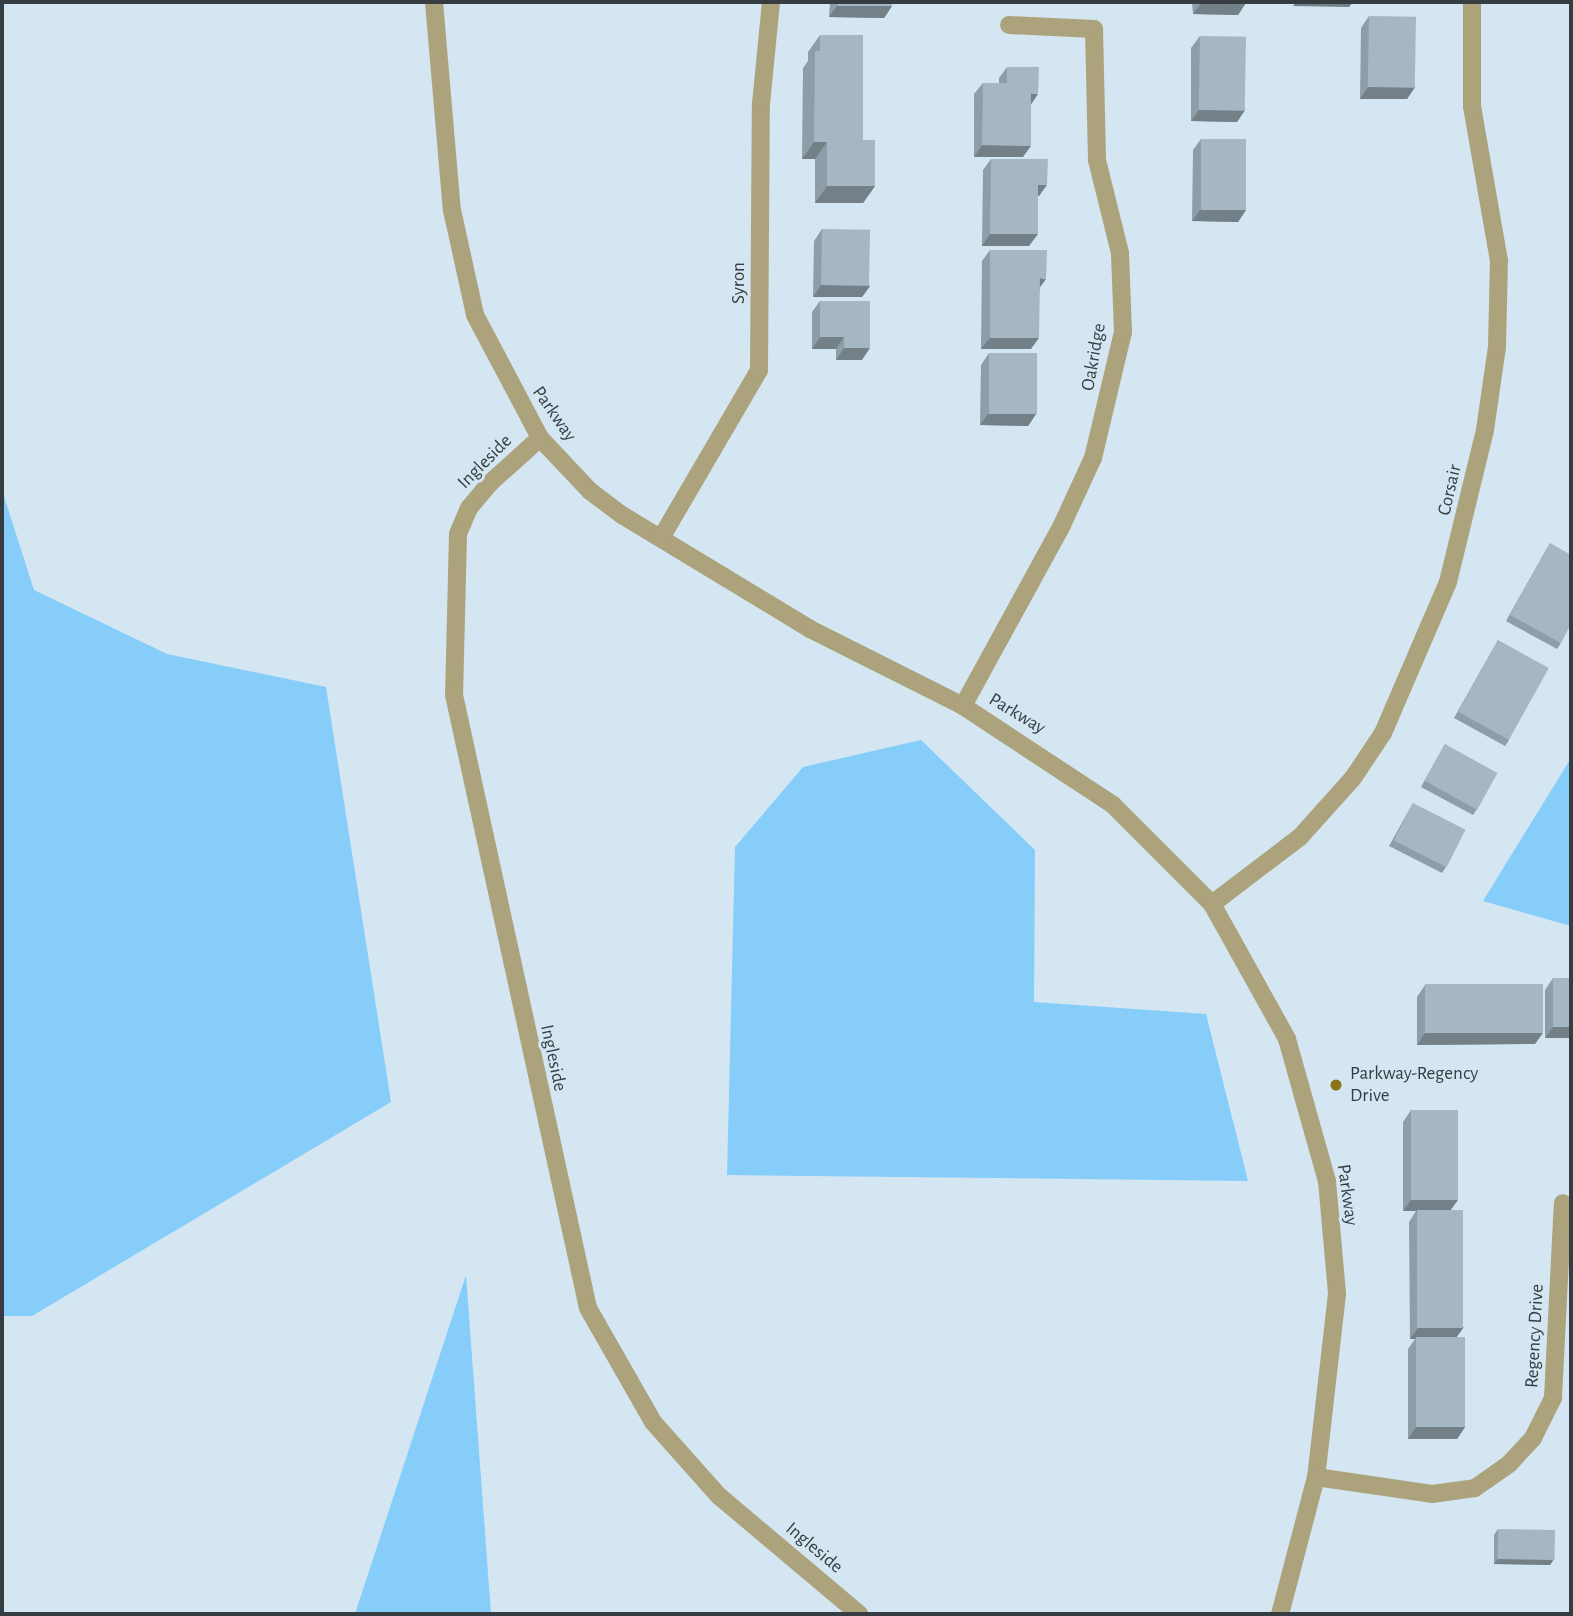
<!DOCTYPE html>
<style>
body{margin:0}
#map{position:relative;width:1573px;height:1616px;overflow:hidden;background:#d3e6f2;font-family:"Alegreya Sans",sans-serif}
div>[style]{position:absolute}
.green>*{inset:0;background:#86cdfa}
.minor>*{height:18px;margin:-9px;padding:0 9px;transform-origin:9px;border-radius:9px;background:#aca27b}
.wall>*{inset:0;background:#8e9da8}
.shaded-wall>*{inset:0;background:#748088}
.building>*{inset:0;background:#a5b7c3;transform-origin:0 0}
.dots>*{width:19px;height:19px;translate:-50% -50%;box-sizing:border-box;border:4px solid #d3e6f2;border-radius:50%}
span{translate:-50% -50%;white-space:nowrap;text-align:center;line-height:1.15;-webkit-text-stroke:6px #d3e6f2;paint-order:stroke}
.street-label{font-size:19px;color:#363d42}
.poi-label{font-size:19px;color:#363d42}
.left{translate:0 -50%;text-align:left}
.frame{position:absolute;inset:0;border:4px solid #363d42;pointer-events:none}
</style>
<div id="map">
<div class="green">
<div style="clip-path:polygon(2px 490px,34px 590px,167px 654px,326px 687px,391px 1102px,32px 1316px,2px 1316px)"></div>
<div style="clip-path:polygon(921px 740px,1035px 850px,1034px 1002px,1206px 1014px,1248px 1181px,727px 1175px,735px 847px,803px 767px)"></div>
<div style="clip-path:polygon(1571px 758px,1571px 926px,1483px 901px)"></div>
<div style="clip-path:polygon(466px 1275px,491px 1614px,355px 1614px)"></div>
</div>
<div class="minor">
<div style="left:434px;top:2px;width:209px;rotate:85.1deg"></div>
<div style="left:452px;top:210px;width:107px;rotate:77.6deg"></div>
<div style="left:475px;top:315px;width:139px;rotate:62.1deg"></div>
<div style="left:540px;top:438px;width:73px;rotate:46.7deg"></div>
<div style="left:590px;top:491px;width:40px;rotate:37deg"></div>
<div style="left:622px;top:515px;width:220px;rotate:31.2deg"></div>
<div style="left:810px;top:629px;width:171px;rotate:26.7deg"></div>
<div style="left:963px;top:706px;width:180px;rotate:33.4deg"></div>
<div style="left:1113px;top:805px;width:140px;rotate:45deg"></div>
<div style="left:1212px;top:904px;width:154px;rotate:60.9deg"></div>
<div style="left:1287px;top:1039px;width:148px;rotate:74.3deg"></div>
<div style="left:1327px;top:1181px;width:113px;rotate:84.9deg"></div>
<div style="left:1337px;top:1294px;width:184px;rotate:96.5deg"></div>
<div style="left:1316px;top:1477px;width:142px;rotate:104.7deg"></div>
<div style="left:540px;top:438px;width:67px;rotate:138deg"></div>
<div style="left:490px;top:483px;width:33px;rotate:130deg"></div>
<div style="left:469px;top:508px;width:28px;rotate:113deg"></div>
<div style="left:458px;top:534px;width:161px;rotate:91.4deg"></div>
<div style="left:454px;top:695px;width:627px;rotate:77.67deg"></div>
<div style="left:588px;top:1308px;width:131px;rotate:60.3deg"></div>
<div style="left:653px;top:1422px;width:99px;rotate:48.3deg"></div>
<div style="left:719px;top:1496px;width:183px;rotate:40.1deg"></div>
<div style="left:661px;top:538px;width:194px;rotate:-59.7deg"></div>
<div style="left:759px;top:370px;width:266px;rotate:-89.6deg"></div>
<div style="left:761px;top:104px;width:102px;rotate:-84.4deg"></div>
<div style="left:963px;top:706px;width:206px;rotate:-61.3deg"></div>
<div style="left:1062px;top:525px;width:74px;rotate:-65.2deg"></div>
<div style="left:1093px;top:458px;width:130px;rotate:-76.6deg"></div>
<div style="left:1123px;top:332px;width:79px;rotate:-92.2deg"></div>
<div style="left:1120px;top:253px;width:96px;rotate:-103.9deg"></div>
<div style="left:1097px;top:160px;width:131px;rotate:-91.3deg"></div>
<div style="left:1094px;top:29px;width:85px;rotate:-177.3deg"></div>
<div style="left:1212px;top:904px;width:111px;rotate:-37.3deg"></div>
<div style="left:1300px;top:837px;width:79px;rotate:-48.1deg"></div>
<div style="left:1353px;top:778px;width:54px;rotate:-56.3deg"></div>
<div style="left:1383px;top:733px;width:164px;rotate:-66.7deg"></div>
<div style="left:1448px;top:582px;width:156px;rotate:-76.3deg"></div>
<div style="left:1485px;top:430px;width:84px;rotate:-81.8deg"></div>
<div style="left:1497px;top:347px;width:86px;rotate:-88.7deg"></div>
<div style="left:1499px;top:261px;width:157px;rotate:-99.9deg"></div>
<div style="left:1472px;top:106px;width:104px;rotate:-90deg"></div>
<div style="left:1316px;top:1477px;width:117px;rotate:8.3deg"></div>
<div style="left:1432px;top:1494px;width:43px;rotate:-7.9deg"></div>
<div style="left:1475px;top:1488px;width:42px;rotate:-35.2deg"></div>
<div style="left:1509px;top:1464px;width:35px;rotate:-47deg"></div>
<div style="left:1533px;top:1438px;width:45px;rotate:-63.4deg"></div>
<div style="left:1553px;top:1398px;width:195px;rotate:-87.1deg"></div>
</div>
<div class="wall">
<div style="clip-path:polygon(830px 2px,892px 2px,892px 6px,884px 18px,829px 17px)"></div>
<div style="clip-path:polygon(1192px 2px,1246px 2px,1238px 15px,1193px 14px)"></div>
<div style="clip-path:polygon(1369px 16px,1415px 87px,1407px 99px,1360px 99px,1361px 28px)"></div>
<div style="clip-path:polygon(820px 35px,863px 140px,875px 186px,863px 203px,815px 203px,815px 159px,802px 159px,803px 68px,808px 61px,808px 52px)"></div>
<div style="clip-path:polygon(1200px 36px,1245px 110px,1237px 122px,1191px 121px,1191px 48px)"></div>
<div style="clip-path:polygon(1007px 67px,1031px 104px,1023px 157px,974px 157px,974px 94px,983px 83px,999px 83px,999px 78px)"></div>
<div style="clip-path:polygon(1201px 139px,1246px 210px,1238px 222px,1192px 221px,1193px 150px)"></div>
<div style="clip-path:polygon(991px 159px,1039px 196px,1038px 196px,1029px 246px,982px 246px,983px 170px)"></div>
<div style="clip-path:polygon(822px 229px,870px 286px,862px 297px,813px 297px,814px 241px)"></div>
<div style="clip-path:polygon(990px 250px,1040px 288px,1031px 349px,981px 349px,982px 261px)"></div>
<div style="clip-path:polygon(820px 301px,862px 360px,836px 360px,836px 349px,812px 349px,812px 312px)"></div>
<div style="clip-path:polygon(989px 353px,1036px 414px,1028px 426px,980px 425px,981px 365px)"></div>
<div style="clip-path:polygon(1550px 543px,1561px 643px,1557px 649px,1506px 621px)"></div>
<div style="clip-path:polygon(1498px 640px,1509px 740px,1505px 746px,1454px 718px)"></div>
<div style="clip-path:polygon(1445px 744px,1477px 809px,1473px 815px,1421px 787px)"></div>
<div style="clip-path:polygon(1413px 803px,1446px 867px,1442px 873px,1389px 846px)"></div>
<div style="clip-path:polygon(1553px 978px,1571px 1038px,1545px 1038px,1545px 990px)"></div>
<div style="clip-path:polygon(1425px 985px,1535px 1044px,1417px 1045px,1417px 997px)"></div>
<div style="clip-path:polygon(1411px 1110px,1451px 1210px,1457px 1337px,1465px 1427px,1457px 1439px,1408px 1439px,1408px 1349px,1415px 1339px,1410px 1339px,1409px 1222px,1416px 1211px,1403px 1211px,1403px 1122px)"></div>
<div style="clip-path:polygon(1498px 1529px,1554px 1559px,1550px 1565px,1494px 1564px,1494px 1535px)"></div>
</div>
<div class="shaded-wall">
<div style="clip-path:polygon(1296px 2px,1353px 2px,1349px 7px,1293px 6px)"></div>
<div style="clip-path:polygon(1201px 3px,1246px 3px,1238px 15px,1193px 14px)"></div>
<div style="clip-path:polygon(837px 6px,892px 6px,884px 18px,829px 17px)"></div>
<div style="clip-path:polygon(1368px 87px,1415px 87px,1407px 99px,1360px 99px)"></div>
<div style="clip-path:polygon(1031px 94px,1038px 94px,1030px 106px)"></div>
<div style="clip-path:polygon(1199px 110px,1245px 110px,1237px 122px,1191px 121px)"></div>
<div style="clip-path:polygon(814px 142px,827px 142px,815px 159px,802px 159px)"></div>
<div style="clip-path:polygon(982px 145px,1031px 146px,1023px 157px,974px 157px)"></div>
<div style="clip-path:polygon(1038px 185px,1047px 185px,1039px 196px,1030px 196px)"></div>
<div style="clip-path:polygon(827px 186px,875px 186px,863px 203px,815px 203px)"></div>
<div style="clip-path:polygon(1200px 210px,1246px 210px,1238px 222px,1192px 221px)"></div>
<div style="clip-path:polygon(990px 234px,1038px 234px,1029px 246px,982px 246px)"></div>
<div style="clip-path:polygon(1040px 278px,1046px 279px,1038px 290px)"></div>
<div style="clip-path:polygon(821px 285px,870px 286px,862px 297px,813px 297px)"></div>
<div style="clip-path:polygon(820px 337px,844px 337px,836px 349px,812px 349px)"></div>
<div style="clip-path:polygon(990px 338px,1039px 338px,1031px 349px,981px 349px)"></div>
<div style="clip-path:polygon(844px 348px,870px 348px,862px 360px,836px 360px)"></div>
<div style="clip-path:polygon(988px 414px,1036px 414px,1028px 426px,980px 425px)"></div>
<div style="clip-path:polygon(1553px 1027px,1571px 1027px,1571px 1038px,1545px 1038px)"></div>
<div style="clip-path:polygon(1425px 1033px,1543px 1033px,1535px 1044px,1417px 1045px)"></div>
<div style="clip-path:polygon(1411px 1200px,1458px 1200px,1450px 1211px,1403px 1211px)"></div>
<div style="clip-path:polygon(1464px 1327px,1456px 1338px,1416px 1337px,1415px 1339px,1410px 1339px,1418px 1328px)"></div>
<div style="clip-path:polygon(1416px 1427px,1465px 1427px,1457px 1439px,1408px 1439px)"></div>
<div style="clip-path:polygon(1498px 1559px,1554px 1559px,1550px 1565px,1494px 1564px)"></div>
</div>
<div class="building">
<div style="left:838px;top:2px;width:54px;height:4px"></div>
<div style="left:1201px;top:2px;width:45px;height:1px"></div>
<div style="left:1369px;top:16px;width:47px;height:71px;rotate:1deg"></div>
<div style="clip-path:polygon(820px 35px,863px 35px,863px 140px,875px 140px,875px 186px,827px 186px,827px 142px,814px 142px,815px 51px,820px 51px)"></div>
<div style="left:1200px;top:36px;width:46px;height:74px;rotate:1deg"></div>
<div style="clip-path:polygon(1007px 67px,1039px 67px,1038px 94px,1031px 94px,1031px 146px,982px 145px,983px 83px,1007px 83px)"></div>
<div style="left:1201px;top:139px;width:45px;height:71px"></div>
<div style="clip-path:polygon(991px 159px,1048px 159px,1047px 185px,1038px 185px,1038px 234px,990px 234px)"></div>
<div style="left:822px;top:229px;width:48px;height:56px;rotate:1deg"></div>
<div style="clip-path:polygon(990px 250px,1047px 250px,1046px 279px,1040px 278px,1039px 338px,990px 338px)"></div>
<div style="clip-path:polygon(820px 301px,870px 301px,870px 348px,844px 348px,844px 337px,820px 337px)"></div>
<div style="left:989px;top:353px;width:48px;height:61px"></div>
<div style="clip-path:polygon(1550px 543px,1571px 555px,1571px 624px,1561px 643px,1510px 615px)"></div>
<div style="left:1498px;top:640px;width:58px;height:82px;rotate:29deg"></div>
<div style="left:1445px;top:744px;width:60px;height:42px;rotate:29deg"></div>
<div style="left:1413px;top:803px;width:59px;height:42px;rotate:27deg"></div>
<div style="left:1553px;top:978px;width:18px;height:49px"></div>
<div style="left:1543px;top:984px;width:49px;height:118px;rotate:90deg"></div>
<div style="left:1411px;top:1110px;width:47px;height:90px"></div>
<div style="left:1417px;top:1210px;width:46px;height:118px"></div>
<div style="left:1416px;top:1337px;width:49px;height:90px"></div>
<div style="left:1498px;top:1529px;width:57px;height:30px;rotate:1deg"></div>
</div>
<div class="dots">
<div style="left:1336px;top:1085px;background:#897518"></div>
</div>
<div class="street-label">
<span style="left:739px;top:283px;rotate:-90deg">Syron</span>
<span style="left:1094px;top:357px;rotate:-80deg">Oakridge</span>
<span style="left:554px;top:414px;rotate:55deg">Parkway</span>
<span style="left:485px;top:462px;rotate:-45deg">Ingleside</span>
<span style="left:1450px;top:490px;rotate:-77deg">Corsair</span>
<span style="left:1017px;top:714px;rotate:31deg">Parkway</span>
<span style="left:553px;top:1058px;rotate:78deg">Ingleside</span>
<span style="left:1347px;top:1195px;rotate:82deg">Parkway</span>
<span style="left:1535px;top:1336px;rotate:-87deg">Regency Drive</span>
<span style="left:814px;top:1548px;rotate:40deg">Ingleside</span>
</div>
<div class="poi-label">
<span class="left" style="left:1350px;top:1085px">Parkway-Regency<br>Drive</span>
</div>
<div class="frame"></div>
</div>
